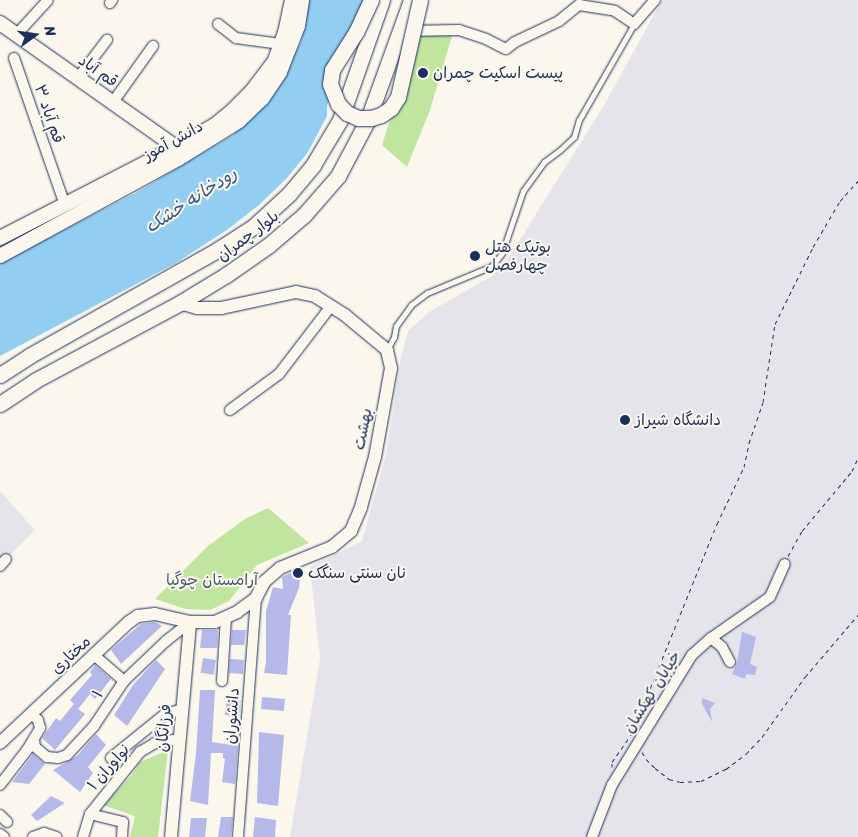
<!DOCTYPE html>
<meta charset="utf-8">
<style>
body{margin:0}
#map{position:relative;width:858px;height:837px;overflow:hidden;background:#fbf7ec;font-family:Sriracha,"Playpen Sans Arabic",sans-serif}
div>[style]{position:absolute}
.built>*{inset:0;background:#e6e4eb}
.green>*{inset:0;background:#c0e59f}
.water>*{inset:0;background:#92cef2}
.building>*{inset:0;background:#b4b9ea;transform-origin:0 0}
.path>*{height:1px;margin-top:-0.5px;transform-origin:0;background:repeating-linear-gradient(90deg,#1b2f5e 0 4px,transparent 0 8px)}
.roads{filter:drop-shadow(0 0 1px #1b2f5e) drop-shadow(0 0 1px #1b2f5e)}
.service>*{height:5px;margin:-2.5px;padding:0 2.5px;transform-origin:2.5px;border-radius:2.5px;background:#fbf7ec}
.minor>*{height:10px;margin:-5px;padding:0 5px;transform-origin:5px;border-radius:5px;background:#fbf7ec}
.tertiary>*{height:12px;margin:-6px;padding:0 6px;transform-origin:6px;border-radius:6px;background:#fbf7ec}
.secondary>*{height:14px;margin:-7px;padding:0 7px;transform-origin:7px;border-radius:7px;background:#fbf7ec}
.primary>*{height:15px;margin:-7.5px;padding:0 7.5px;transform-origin:7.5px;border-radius:7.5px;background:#fbf7ec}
.bridges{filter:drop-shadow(0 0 1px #1b2f5e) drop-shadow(0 0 1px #1b2f5e)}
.primary-bridge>*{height:15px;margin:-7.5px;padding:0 7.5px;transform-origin:7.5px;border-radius:7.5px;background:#fbf7ec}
.dots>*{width:14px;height:14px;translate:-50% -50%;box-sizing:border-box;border:2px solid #fbf7ec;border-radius:50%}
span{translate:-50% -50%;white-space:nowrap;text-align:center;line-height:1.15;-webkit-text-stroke:4px #fbf7ec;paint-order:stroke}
.street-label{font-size:16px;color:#1b2f5e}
.poi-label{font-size:16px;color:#1b2f5e}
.left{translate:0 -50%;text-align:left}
.park-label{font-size:16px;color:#445c6e}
.water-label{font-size:18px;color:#395783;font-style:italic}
.north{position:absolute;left:10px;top:10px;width:50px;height:50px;-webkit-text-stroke:4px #fbf7ec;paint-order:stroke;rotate:76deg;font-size:14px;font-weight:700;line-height:20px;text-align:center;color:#1b2f5e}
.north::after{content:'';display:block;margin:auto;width:18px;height:22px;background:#1b2f5e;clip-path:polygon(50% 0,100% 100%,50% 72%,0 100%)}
</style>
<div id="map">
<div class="built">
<div style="clip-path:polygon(662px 0,858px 0,858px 837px,290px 837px,320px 658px,310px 567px,362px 541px,386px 455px,401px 357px,408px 331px,429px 312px,492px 276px,511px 254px,603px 107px)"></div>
<div style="clip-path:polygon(0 491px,35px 530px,0 565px)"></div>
</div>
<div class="green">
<div style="clip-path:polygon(417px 35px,452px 36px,430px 110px,407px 167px,382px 145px)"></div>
<div style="clip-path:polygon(268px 508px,309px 543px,257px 565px,229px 601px,210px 610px,186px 609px,155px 599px,208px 546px,245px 519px)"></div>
<div style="clip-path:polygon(168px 750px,158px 837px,130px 837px,135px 816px,103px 805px,131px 776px,140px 762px)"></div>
</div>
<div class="water">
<div style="clip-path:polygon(309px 0,363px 0,327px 106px,327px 116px,308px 152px,287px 178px,259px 205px,227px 230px,174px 264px,0 356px,0 263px,137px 192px,233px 135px,254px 114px,283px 76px,301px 42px)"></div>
</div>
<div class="building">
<div style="clip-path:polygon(301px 568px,299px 588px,288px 615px,291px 615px,287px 675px,264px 673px,266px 662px,266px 611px,273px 587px,283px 589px,282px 577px)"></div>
<div style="clip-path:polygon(155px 622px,162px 626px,121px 664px,111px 650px,141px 624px)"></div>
<div style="clip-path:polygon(202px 630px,218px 630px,217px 648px,200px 648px)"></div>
<div style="clip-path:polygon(232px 630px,246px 630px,244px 645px,231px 645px)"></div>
<div style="clip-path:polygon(742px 632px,756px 637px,750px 664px,757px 667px,755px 675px,746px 674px,745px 679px,732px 674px,737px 663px)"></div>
<div style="left:203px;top:658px;width:13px;height:15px;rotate:9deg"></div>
<div style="left:230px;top:659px;width:14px;height:14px;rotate:4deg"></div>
<div style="clip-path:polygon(156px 660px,165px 669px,127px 726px,114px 715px,133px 685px)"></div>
<div style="clip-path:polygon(95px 665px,111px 679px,95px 699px,90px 694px,78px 709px,85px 714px,55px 750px,42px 738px,56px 718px,60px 721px,74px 704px,70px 700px,92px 675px,90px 672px)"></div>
<div style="clip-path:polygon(200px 690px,215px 690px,212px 742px,238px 746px,235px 784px,222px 782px,225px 759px,223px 758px,223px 753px,211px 753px,208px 805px,190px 801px,196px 753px)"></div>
<div style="left:262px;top:697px;width:23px;height:12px;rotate:5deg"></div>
<div style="clip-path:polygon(702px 698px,715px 703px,710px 709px,712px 722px,702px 704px)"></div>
<div style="left:227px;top:699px;width:14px;height:16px;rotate:8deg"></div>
<div style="clip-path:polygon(259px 732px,284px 735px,278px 806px,257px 803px)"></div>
<div style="clip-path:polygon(96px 734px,106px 745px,88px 767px,93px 773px,80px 792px,53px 770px,78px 755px)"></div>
<div style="clip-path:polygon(33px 754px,45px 764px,29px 784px,12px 782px)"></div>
<div style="clip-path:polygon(51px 796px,65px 803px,37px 821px,31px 815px)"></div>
<div style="clip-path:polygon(221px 817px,233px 817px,231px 837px,218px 837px)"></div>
<div style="clip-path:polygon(255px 817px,276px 820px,275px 837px,253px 837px)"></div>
<div style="clip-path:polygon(191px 818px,207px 818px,205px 837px,189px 837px)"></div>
</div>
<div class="path">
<div style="left:788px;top:556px;width:29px;rotate:-61deg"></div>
<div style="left:802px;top:531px;width:78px;rotate:-50.2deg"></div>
<div style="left:852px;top:471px;width:14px;rotate:-65deg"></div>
<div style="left:642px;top:752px;width:8px;rotate:60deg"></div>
<div style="left:646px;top:759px;width:13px;rotate:45deg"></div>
<div style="left:655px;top:768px;width:18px;rotate:38deg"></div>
<div style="left:669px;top:779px;width:11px;rotate:15deg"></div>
<div style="left:680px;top:782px;width:21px;rotate:-3deg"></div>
<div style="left:701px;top:781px;width:28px;rotate:-26deg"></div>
<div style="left:726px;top:769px;width:25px;rotate:-37deg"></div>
<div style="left:746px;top:754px;width:23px;rotate:-47deg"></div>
<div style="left:762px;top:737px;width:74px;rotate:-54.4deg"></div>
<div style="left:805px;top:677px;width:82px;rotate:-49.5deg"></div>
<div style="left:612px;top:767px;width:5px;rotate:-90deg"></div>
<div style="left:612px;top:762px;width:35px;rotate:-55deg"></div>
<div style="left:632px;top:733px;width:226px;rotate:-67.9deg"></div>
<div style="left:717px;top:524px;width:63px;rotate:-64.7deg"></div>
<div style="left:744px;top:467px;width:25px;rotate:-78deg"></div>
<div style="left:749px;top:443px;width:43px;rotate:-71.1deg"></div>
<div style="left:763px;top:402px;width:79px;rotate:-81.3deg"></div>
<div style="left:775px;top:324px;width:86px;rotate:-63.7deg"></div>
<div style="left:813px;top:247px;width:53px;rotate:-59.6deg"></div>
<div style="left:840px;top:201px;width:27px;rotate:-48deg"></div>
</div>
<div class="roads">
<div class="service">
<div style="left:387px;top:350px;width:15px;rotate:-62deg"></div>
<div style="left:394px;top:337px;width:11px;rotate:-80deg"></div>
<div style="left:396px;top:326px;width:26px;rotate:-54deg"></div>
<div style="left:411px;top:305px;width:20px;rotate:-37deg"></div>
<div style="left:427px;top:293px;width:70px;rotate:-22.6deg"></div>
<div style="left:492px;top:266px;width:16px;rotate:-52deg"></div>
<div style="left:502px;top:253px;width:65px;rotate:-71.3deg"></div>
<div style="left:523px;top:191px;width:36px;rotate:-54deg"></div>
<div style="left:544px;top:162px;width:20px;rotate:-37deg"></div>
<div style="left:560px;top:150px;width:19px;rotate:-43deg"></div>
<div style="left:574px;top:137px;width:18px;rotate:-74deg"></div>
<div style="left:579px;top:120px;width:111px;rotate:-60.2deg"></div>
</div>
<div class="minor">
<div style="left:110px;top:3px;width:4px;rotate:-56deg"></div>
<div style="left:218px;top:24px;width:23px;rotate:38deg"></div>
<div style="left:236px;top:38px;width:45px;rotate:7.6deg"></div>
<div style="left:408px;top:31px;width:51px;rotate:-1.1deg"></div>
<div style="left:459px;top:30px;width:28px;rotate:18deg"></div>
<div style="left:486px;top:39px;width:22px;rotate:27deg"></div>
<div style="left:506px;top:49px;width:11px;rotate:-38deg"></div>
<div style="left:515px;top:42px;width:49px;rotate:-25.5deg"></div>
<div style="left:559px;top:21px;width:26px;rotate:-39deg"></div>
<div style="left:579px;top:5px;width:36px;rotate:9deg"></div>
<div style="left:615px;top:11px;width:23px;rotate:34deg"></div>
<div style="left:634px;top:24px;width:32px;rotate:-49deg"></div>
<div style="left:16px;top:35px;width:47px;rotate:-47.6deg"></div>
<div style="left:14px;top:58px;width:156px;rotate:70.9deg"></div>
<div style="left:78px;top:78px;width:48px;rotate:-52.7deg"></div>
<div style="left:113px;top:102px;width:69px;rotate:-54.5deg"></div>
<div style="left:230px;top:410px;width:61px;rotate:-36.3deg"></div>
<div style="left:279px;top:374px;width:86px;rotate:-52.6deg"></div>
<div style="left:0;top:566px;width:9px;rotate:-49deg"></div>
<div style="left:711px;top:638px;width:14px;rotate:39deg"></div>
<div style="left:722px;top:647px;width:17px;rotate:62deg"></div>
<div style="left:94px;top:655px;width:40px;rotate:41deg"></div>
<div style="left:222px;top:681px;width:64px;rotate:-86.4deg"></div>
<div style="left:34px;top:739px;width:8px;rotate:83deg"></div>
<div style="left:35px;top:747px;width:16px;rotate:40deg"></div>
<div style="left:47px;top:757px;width:11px;rotate:5deg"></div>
<div style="left:58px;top:758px;width:9px;rotate:-18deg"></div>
<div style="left:67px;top:755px;width:40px;rotate:-47deg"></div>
<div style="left:94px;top:726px;width:54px;rotate:-56.3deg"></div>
<div style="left:124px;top:681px;width:58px;rotate:-43.6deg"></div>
<div style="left:166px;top:641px;width:31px;rotate:-38deg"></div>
<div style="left:111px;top:758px;width:68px;rotate:-39.1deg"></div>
<div style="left:164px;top:715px;width:19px;rotate:-18deg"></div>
<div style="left:0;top:785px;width:44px;rotate:-52.4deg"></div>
<div style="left:27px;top:750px;width:26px;rotate:-59deg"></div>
<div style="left:40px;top:728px;width:8px;rotate:-104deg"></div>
<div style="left:38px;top:720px;width:9px;rotate:-139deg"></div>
<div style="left:90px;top:814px;width:34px;rotate:14deg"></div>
<div style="left:123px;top:822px;width:15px;rotate:94deg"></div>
<div style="left:0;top:815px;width:10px;rotate:45deg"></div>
<div style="left:0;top:834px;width:5px;rotate:37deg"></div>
<div style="left:33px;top:837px;width:12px;rotate:-20deg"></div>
<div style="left:44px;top:833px;width:13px;rotate:18deg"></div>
<div style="left:83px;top:837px;width:24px;rotate:-73deg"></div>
<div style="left:90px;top:814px;width:80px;rotate:-51.1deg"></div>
<div style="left:140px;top:752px;width:17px;rotate:-31deg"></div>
<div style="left:155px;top:743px;width:24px;rotate:-9deg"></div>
<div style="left:238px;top:837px;width:240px;rotate:-85.7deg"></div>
<div style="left:592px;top:837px;width:56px;rotate:-69deg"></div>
<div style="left:612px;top:785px;width:153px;rotate:-58.4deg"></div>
<div style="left:692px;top:655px;width:25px;rotate:-42deg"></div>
<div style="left:711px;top:638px;width:72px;rotate:-34.8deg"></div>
<div style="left:770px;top:597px;width:36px;rotate:-66deg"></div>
</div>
<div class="tertiary">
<div style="left:0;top:743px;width:177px;rotate:-43.2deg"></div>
<div style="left:129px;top:622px;width:11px;rotate:-34deg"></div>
<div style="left:138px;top:616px;width:17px;rotate:-7deg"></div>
<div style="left:155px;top:614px;width:36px;rotate:13deg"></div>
<div style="left:190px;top:622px;width:25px"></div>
<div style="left:215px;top:622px;width:24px;rotate:-24deg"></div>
<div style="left:237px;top:612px;width:24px;rotate:-36deg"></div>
<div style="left:256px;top:598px;width:18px;rotate:-63deg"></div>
<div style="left:264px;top:582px;width:21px;rotate:-41deg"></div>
<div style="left:280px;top:568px;width:56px;rotate:-22deg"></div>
<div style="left:332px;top:547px;width:25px;rotate:-40deg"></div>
<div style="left:351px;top:531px;width:26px;rotate:-67deg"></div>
<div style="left:361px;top:507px;width:52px;rotate:-74.4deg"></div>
<div style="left:375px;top:457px;width:90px;rotate:-79.8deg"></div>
<div style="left:391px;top:368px;width:18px;rotate:-103deg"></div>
<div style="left:387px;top:350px;width:55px;rotate:-140.2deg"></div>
<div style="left:345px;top:315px;width:36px;rotate:-148deg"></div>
<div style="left:315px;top:296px;width:19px;rotate:-168deg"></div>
<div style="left:296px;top:292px;width:77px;rotate:168deg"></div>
<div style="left:221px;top:308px;width:24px;rotate:180deg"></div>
<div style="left:197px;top:308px;width:18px;rotate:-164deg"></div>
<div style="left:171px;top:837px;width:216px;rotate:-84.9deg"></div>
</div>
<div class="secondary">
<div style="left:0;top:23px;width:215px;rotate:35.2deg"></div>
<div style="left:0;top:238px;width:198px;rotate:-27.3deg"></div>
<div style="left:176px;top:147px;width:45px;rotate:-29.4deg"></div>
<div style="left:215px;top:125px;width:21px;rotate:-39deg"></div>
<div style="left:231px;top:112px;width:30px;rotate:-45deg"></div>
<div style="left:252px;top:91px;width:39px;rotate:-53deg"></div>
<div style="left:275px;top:60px;width:29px;rotate:-70deg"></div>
<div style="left:285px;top:33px;width:34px;rotate:-78deg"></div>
<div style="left:0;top:256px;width:203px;rotate:-28.6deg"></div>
<div style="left:178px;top:159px;width:72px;rotate:-31.9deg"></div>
<div style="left:239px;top:121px;width:32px;rotate:-44deg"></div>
<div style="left:262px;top:99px;width:32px;rotate:-56deg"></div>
<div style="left:280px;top:72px;width:49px;rotate:-68.6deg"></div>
<div style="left:298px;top:26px;width:26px;rotate:-81deg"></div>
</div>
<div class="primary">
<div style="left:0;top:375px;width:35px;rotate:-33deg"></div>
<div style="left:29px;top:356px;width:216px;rotate:-29.4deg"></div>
<div style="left:217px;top:250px;width:43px;rotate:-32.6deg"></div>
<div style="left:253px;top:227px;width:49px;rotate:-42.5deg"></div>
<div style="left:289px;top:194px;width:38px;rotate:-50deg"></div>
<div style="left:313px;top:165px;width:52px;rotate:-59deg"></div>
<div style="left:340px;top:120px;width:127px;rotate:-70.7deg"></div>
<div style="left:0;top:404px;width:43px;rotate:-33.7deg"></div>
<div style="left:36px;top:380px;width:163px;rotate:-28.1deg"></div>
<div style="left:180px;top:303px;width:54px;rotate:-31.3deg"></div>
<div style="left:226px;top:275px;width:52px;rotate:-34.9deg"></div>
<div style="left:269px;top:245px;width:46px;rotate:-40.6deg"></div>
<div style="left:304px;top:215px;width:52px;rotate:-48.9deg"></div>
<div style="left:338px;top:176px;width:64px;rotate:-62.2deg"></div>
<div style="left:368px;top:119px;width:127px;rotate:-70.1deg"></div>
</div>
</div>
<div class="bridges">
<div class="primary-bridge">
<div style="left:371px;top:0;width:35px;rotate:115deg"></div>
<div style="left:356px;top:32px;width:45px;rotate:122.3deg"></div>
<div style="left:332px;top:70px;width:14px;rotate:98deg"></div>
<div style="left:330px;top:84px;width:22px;rotate:68deg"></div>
<div style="left:338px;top:104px;width:13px;rotate:45deg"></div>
<div style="left:347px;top:113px;width:12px;rotate:24deg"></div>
<div style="left:358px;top:118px;width:13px"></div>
<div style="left:371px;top:118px;width:10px;rotate:-17deg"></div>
<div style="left:381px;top:115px;width:12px;rotate:-35deg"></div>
<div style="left:391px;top:108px;width:13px;rotate:-58deg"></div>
<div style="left:398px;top:97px;width:99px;rotate:-77.2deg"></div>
</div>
</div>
<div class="dots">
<div style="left:423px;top:73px;background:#1b2f5e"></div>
<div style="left:475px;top:256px;background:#1b2f5e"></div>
<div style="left:625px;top:420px;background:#1b2f5e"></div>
<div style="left:298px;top:573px;background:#1b2f5e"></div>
</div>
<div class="street-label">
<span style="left:98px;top:71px;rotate:35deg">قم آباد</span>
<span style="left:49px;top:114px;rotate:71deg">۳ قم آباد</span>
<span style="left:173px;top:141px;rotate:-29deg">دانش آموز</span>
<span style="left:248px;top:236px;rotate:-37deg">بلوار چمران</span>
<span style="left:363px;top:429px;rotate:-79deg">بهشت</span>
<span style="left:71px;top:655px;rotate:-43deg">مختاری</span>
<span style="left:652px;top:692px;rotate:-58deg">خیابان کهکشان</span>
<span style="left:98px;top:694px;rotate:-57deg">۱</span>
<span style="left:232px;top:716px;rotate:-86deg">دانشوران</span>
<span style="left:164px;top:728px;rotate:-85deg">فرزانگان</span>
<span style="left:109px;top:767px;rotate:-49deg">نواوران ۱</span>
</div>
<div class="poi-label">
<span class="left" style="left:433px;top:73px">پیست اسکیت چمران</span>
<span class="left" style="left:485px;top:256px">بوتیک هتل<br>چهارفصل</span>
<span class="left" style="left:635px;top:420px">دانشگاه شیراز</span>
<span class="left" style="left:308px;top:573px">نان سنتی سنگک</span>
</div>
<div class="park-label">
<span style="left:212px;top:580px">آرامستان چوگیا</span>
</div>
<div class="water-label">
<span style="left:191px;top:200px;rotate:-33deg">رودخانه خشک</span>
</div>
<div class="north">N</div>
</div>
